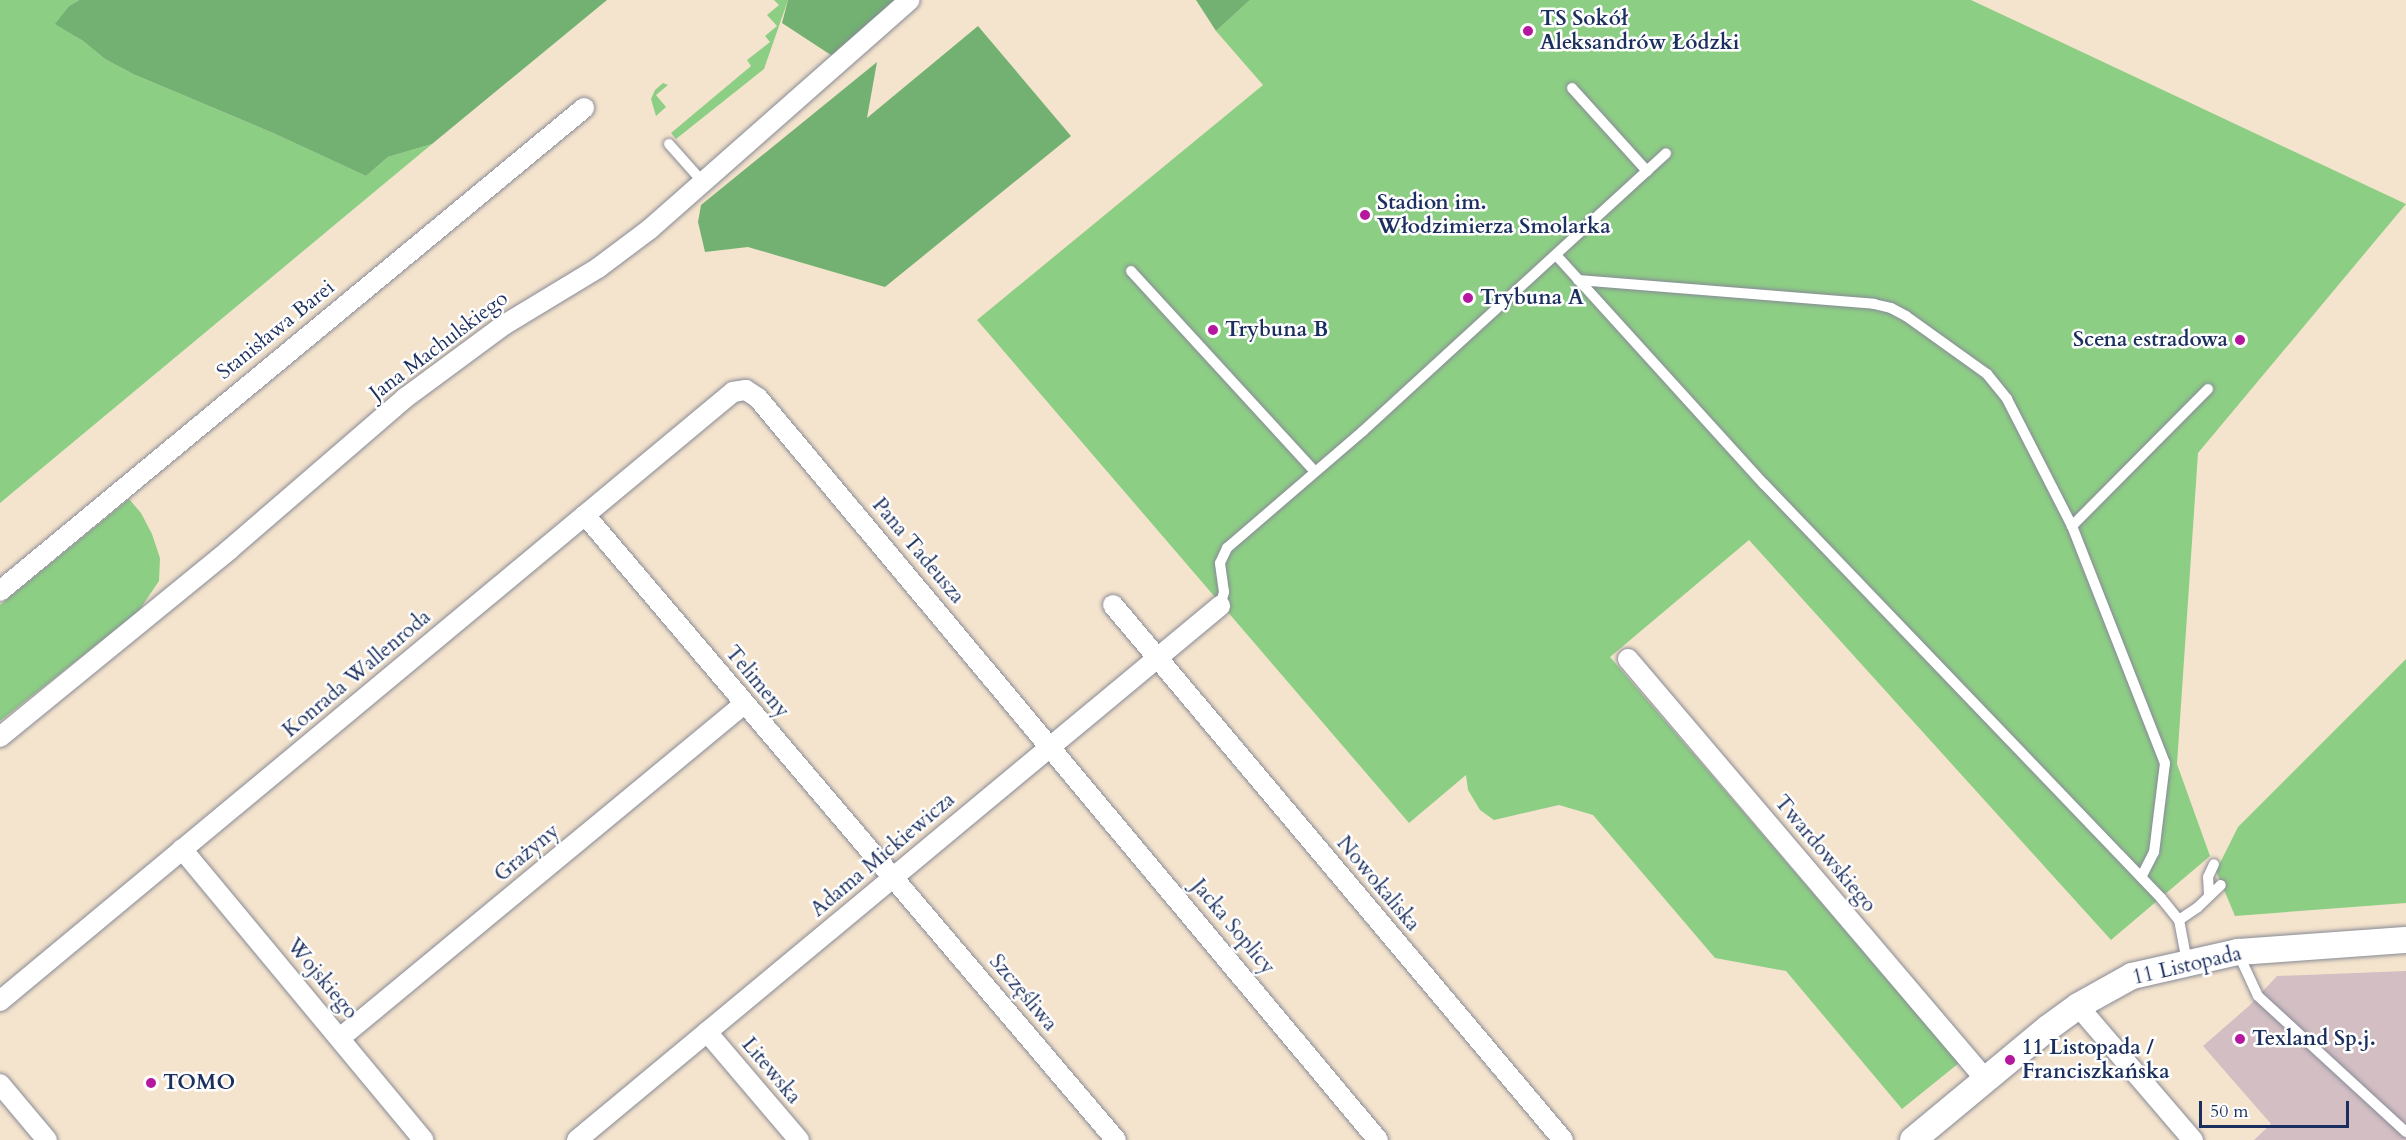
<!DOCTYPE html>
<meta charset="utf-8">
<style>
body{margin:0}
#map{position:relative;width:2406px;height:1140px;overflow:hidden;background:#f5e4cd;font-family:Cardo,serif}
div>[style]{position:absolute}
.industrial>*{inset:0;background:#d2bec3}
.green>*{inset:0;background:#8dce85}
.forest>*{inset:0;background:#72b172}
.roads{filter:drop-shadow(0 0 2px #888a96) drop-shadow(0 0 2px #888a96)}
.service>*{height:10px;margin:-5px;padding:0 5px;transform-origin:5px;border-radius:5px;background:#fff}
.minor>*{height:20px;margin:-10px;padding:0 10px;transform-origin:10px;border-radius:10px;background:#fff}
.tertiary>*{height:26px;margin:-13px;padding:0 13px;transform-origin:13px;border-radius:13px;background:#fff}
.dots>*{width:16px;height:16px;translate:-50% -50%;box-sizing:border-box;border:3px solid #fff;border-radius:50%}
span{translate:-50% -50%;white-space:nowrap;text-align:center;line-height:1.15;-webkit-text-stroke:5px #fff;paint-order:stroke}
.poi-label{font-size:21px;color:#1b2f5e;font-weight:700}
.left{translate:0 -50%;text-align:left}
.right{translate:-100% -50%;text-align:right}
.street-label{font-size:21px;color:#1b2f5e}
.scale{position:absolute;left:2199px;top:1101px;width:150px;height:27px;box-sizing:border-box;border:3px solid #1b2f5e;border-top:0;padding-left:8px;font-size:18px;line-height:21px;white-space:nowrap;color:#1b2f5e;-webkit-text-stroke:4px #fff;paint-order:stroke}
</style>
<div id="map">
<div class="industrial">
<div style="clip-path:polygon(2406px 971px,2406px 1140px,2254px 1140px,2271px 1124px,2203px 1046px,2250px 1005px,2277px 976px)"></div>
</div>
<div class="green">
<div style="clip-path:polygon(0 0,79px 0,69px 6px,56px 24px,83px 41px,105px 59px,133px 74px,273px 133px,366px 176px,388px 157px,432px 144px,0 503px)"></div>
<div style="clip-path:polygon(774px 0,788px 0,764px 69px,676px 139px,671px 133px,751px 66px,747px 60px,770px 42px,765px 36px,777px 26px,767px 15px,779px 5px)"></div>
<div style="clip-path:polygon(1250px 0,1971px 0,2406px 204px,2198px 453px,2177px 764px,2210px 856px,2111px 940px,1749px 540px,1610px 657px,1959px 1063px,1902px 1109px,1786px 971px,1715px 958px,1593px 815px,1559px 805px,1494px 820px,1480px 810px,1468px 790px,1466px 775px,1409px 823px,977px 320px,1263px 85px,1216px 31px)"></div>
<div style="clip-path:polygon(663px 83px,668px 85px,656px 95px,666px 107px,656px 116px,651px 99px,655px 90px)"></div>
<div style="clip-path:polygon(129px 499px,141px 513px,152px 534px,160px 558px,159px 581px,138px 612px,0 721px,0 605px)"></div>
<div style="clip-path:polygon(2406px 659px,2406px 903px,2235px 916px,2216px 871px,2238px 827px)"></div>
</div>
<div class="forest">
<div style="clip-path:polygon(79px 0,607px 0,432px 144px,388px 157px,366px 176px,273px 133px,133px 74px,105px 59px,83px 41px,55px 24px,69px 6px)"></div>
<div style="clip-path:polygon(788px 0,910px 0,840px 61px,782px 23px)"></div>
<div style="clip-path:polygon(1196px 0,1250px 0,1216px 31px)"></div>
<div style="clip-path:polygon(978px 26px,1071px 136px,885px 287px,748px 247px,705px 252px,698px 222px,701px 205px,877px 62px,867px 118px)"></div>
</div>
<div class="roads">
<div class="service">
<div style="left:1572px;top:88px;width:112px;rotate:47.9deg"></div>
<div style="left:669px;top:144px;width:50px;rotate:48.3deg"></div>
<div style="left:1557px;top:256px;width:308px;rotate:47.8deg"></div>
<div style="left:1764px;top:484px;width:574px;rotate:46.2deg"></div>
<div style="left:2161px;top:898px;width:28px;rotate:51deg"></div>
<div style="left:2179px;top:920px;width:43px;rotate:79.2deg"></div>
<div style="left:1131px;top:271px;width:271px;rotate:47.5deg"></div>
<div style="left:1578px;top:280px;width:297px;rotate:4.6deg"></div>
<div style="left:1874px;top:304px;width:17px;rotate:13deg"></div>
<div style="left:1891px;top:308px;width:17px;rotate:28deg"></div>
<div style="left:1906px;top:316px;width:100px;rotate:35.6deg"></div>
<div style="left:1987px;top:374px;width:32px;rotate:51deg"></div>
<div style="left:2007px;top:399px;width:143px;rotate:62.9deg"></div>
<div style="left:2072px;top:526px;width:255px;rotate:68.6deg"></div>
<div style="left:2165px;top:763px;width:90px;rotate:97deg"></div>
<div style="left:2154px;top:852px;width:28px;rotate:117deg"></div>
<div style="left:2072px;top:526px;width:193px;rotate:-45.2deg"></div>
<div style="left:1220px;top:606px;width:15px;rotate:-74deg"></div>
<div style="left:1224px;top:592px;width:29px;rotate:-98deg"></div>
<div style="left:1220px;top:563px;width:17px;rotate:-65deg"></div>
<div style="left:1227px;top:548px;width:179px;rotate:-40.7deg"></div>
<div style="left:1363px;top:431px;width:411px;rotate:-42.5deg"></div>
<div style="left:2209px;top:895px;width:18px;rotate:-93deg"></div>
<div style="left:2208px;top:877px;width:14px;rotate:-65deg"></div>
<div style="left:2179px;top:920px;width:22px;rotate:-34deg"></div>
<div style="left:2197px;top:908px;width:33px;rotate:-44deg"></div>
<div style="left:2238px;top:953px;width:47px;rotate:65.1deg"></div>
<div style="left:2258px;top:996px;width:201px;rotate:42.6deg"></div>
</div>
<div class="minor">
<div style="left:585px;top:515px;width:820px;rotate:49.65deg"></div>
<div style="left:0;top:591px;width:758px;rotate:-39.59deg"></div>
<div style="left:1113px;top:605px;width:699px;rotate:49.93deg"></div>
<div style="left:1628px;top:659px;width:553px;rotate:49.62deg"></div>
<div style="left:0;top:737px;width:296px;rotate:-39.2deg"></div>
<div style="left:229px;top:550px;width:233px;rotate:-40.8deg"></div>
<div style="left:405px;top:398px;width:123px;rotate:-36.4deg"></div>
<div style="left:504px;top:325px;width:110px;rotate:-31.2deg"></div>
<div style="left:598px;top:268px;width:65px;rotate:-36.9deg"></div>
<div style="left:650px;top:229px;width:346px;rotate:-41.4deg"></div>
<div style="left:182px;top:849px;width:378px;rotate:50.3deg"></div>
<div style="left:0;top:1001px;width:953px;rotate:-39.72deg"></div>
<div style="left:733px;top:392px;width:13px;rotate:-9deg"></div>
<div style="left:746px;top:390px;width:14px;rotate:34deg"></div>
<div style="left:758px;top:398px;width:967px;rotate:50.12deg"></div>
<div style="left:2078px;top:1006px;width:177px;rotate:49.4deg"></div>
<div style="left:707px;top:1032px;width:142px;rotate:49.6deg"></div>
<div style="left:340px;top:1038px;width:524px;rotate:-39.58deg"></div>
<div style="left:0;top:1084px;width:73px;rotate:50deg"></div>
<div style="left:577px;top:1140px;width:836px;rotate:-39.71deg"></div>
</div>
<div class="tertiary">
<div style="left:1913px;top:1140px;width:175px;rotate:-39.7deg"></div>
<div style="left:2048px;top:1028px;width:37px;rotate:-36deg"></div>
<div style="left:2078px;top:1006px;width:62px;rotate:-29.1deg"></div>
<div style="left:2132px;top:976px;width:109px;rotate:-12.8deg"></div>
<div style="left:2238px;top:952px;width:168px;rotate:-4.1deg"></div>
</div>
</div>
<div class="dots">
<div style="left:1528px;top:31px;background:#b5179e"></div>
<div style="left:1365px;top:215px;background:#b5179e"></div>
<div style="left:1468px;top:298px;background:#b5179e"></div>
<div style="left:1213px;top:330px;background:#b5179e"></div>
<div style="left:2240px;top:340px;background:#b5179e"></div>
<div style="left:2240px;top:1039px;background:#b5179e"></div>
<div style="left:2010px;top:1060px;background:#b5179e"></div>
<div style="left:151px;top:1083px;background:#b5179e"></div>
</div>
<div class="poi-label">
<span class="left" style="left:1540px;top:31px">TS Sokół<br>Aleksandrów Łódzki</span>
<span class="left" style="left:1377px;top:215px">Stadion im.<br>Włodzimierza Smolarka</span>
<span class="left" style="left:1480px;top:298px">Trybuna A</span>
<span class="left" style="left:1225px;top:330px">Trybuna B</span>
<span class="right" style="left:2228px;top:340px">Scena estradowa</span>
<span class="left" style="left:2252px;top:1039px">Texland Sp.j.</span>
<span class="left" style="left:2022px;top:1060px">11 Listopada /<br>Franciszkańska</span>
<span class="left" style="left:163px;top:1083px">TOMO</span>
</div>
<div class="street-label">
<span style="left:276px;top:330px;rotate:-39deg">Stanisława Barei</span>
<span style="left:439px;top:346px;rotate:-37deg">Jana Machulskiego</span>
<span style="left:918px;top:551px;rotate:50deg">Pana Tadeusza</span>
<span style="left:357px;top:674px;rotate:-40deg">Konrada Wallenroda</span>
<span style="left:757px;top:682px;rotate:50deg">Telimeny</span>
<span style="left:527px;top:853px;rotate:-40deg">Grażyny</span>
<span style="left:1825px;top:854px;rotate:50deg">Twardowskiego</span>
<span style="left:883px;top:855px;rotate:-40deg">Adama Mickiewicza</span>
<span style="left:1378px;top:884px;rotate:50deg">Nowokaliska</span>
<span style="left:1233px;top:927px;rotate:50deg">Jacka Soplicy</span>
<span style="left:2187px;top:966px;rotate:-13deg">11 Listopada</span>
<span style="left:322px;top:979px;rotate:50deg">Wojskiego</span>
<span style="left:1023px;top:993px;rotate:50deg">Szczęśliwa</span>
<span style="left:771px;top:1071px;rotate:50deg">Litewska</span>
</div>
<div class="scale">50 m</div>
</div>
